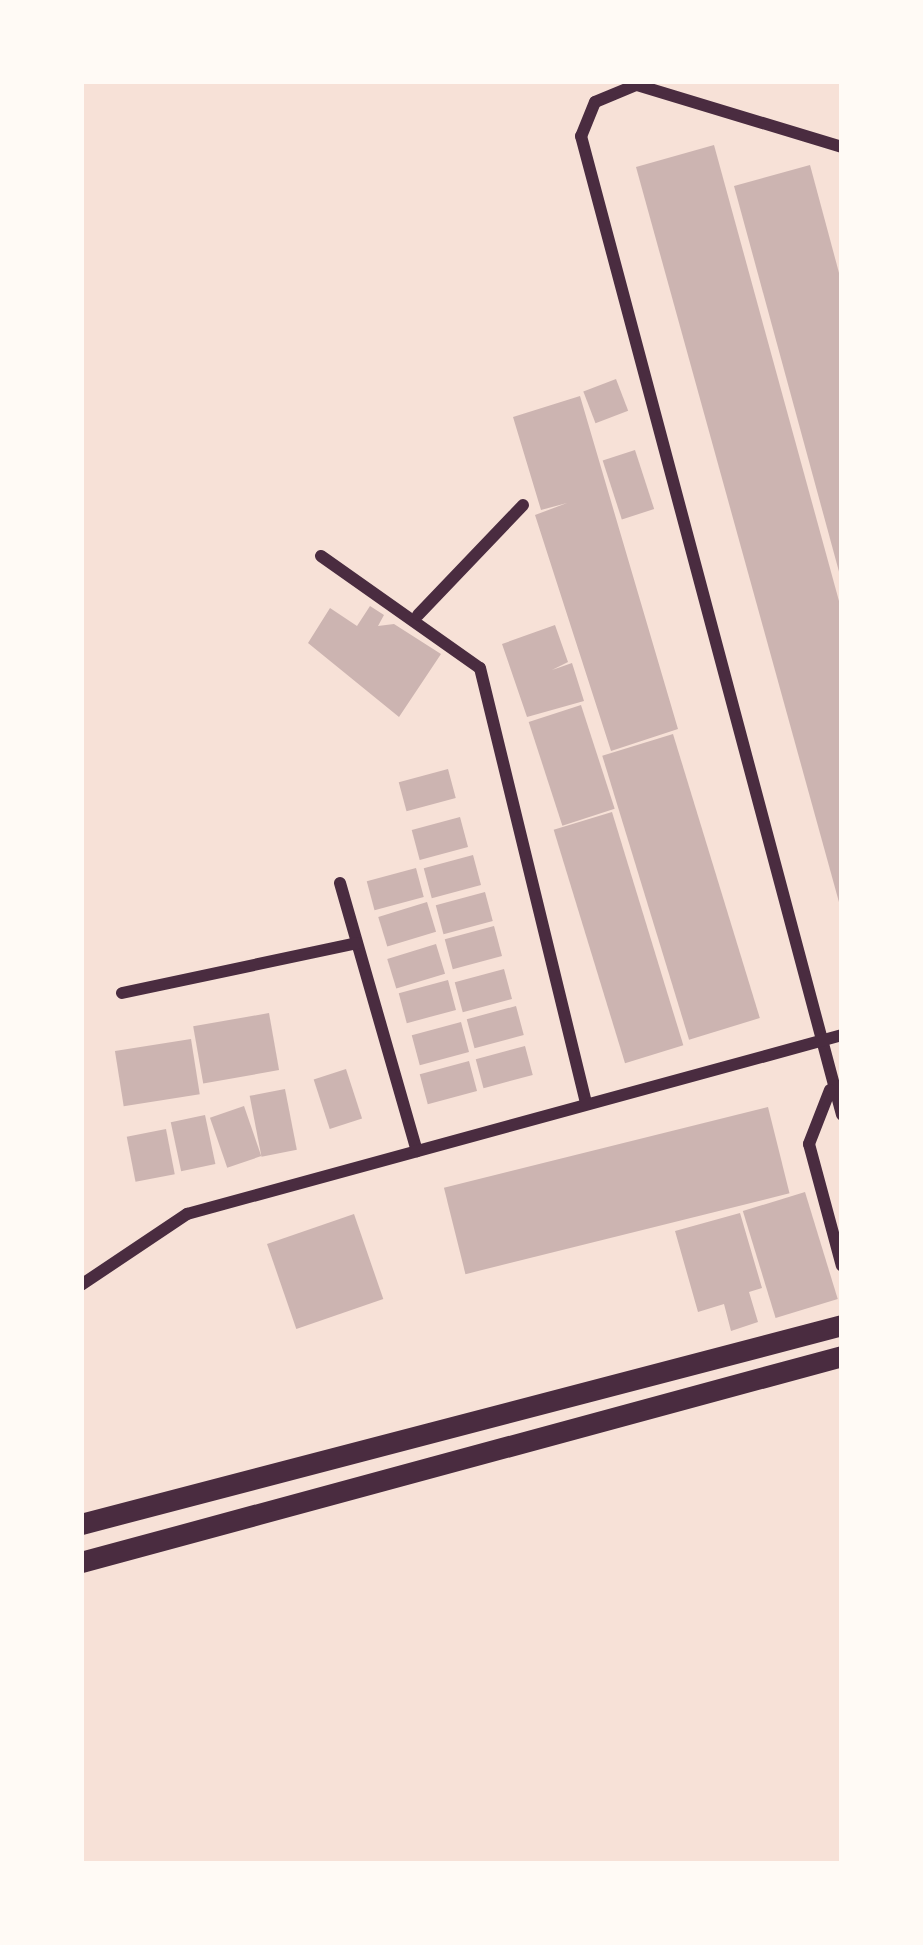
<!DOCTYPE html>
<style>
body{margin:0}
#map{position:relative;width:923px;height:1945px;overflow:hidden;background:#f7e1d7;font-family:Ubuntu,sans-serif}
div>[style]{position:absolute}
.building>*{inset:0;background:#ccb4b1;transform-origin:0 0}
.minor>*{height:12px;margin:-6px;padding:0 6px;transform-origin:6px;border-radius:6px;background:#4a2c40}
.tertiary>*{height:21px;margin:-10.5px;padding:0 10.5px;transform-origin:10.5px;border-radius:10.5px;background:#4a2c40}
span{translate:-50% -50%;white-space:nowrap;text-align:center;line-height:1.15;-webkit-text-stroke:9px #fffaf5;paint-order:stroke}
.frame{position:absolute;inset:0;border:84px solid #fffaf5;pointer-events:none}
</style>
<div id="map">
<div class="building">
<div style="clip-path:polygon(714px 145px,842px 612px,842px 913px,636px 167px)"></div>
<div style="clip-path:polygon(810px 165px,842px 284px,841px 579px,734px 186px)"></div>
<div style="left:616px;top:379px;width:34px;height:35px;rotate:69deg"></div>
<div style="clip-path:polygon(580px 396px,678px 729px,611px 751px,535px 515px,567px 503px,541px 510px,513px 417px)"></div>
<div style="left:635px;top:450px;width:62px;height:34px;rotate:72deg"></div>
<div style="clip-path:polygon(370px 606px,384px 615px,378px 626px,394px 624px,441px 654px,399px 717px,308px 643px,330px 608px,357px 626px)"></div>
<div style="clip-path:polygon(555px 625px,568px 662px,552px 670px,572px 663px,584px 701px,527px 717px,502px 644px)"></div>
<div style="left:581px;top:705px;width:109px;height:55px;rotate:72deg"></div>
<div style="left:673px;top:734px;width:297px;height:74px;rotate:73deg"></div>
<div style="left:448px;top:769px;width:30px;height:51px;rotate:75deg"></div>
<div style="left:612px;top:812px;width:244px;height:61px;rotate:73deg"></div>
<div style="left:460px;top:817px;width:31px;height:50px;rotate:75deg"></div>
<div style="left:473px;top:855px;width:31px;height:51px;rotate:75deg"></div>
<div style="left:416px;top:868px;width:30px;height:51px;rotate:75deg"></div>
<div style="left:485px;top:892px;width:30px;height:51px;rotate:75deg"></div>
<div style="left:427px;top:902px;width:31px;height:51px;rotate:73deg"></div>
<div style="left:494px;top:926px;width:31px;height:51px;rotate:75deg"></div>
<div style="left:436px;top:944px;width:31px;height:51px;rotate:73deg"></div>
<div style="left:504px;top:969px;width:31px;height:51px;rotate:75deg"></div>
<div style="left:448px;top:980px;width:31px;height:51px;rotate:75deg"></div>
<div style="left:516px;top:1006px;width:30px;height:51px;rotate:75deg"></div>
<div style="left:269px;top:1013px;width:58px;height:77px;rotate:80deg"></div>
<div style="left:461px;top:1022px;width:31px;height:51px;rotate:75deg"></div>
<div style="left:191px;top:1039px;width:56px;height:77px;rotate:81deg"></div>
<div style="left:525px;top:1046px;width:30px;height:51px;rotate:75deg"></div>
<div style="left:469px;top:1061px;width:31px;height:51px;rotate:75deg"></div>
<div style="left:346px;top:1069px;width:52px;height:34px;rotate:72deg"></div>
<div style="left:285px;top:1089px;width:62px;height:36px;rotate:79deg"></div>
<div style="left:244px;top:1106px;width:53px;height:36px;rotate:71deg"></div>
<div style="left:768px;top:1107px;width:89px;height:334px;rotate:76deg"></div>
<div style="left:205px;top:1115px;width:50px;height:35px;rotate:78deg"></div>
<div style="left:166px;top:1129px;width:46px;height:40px;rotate:79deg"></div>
<div style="left:805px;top:1192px;width:112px;height:65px;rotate:73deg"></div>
<div style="clip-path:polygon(740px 1213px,762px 1288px,749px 1292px,758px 1322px,731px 1331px,724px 1304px,698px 1312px,675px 1231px)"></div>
<div style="left:354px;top:1214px;width:90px;height:92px;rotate:71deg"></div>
</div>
<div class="minor">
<div style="left:842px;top:147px;width:215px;rotate:-163.2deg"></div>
<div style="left:636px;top:85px;width:44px;rotate:157.5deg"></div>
<div style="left:595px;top:102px;width:37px;rotate:112deg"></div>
<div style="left:581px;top:136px;width:1013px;rotate:75.07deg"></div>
<div style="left:321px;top:556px;width:194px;rotate:35.2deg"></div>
<div style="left:480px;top:668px;width:448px;rotate:76.3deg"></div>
<div style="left:418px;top:615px;width:152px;rotate:-46.3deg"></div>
<div style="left:340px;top:883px;width:279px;rotate:74deg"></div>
<div style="left:122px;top:993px;width:240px;rotate:-12deg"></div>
<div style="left:830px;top:1090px;width:58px;rotate:111.3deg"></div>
<div style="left:809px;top:1144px;width:126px;rotate:74.9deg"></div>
<div style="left:81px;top:1285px;width:128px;rotate:-33.8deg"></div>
<div style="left:187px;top:1214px;width:679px;rotate:-15.28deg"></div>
</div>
<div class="tertiary">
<div style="left:81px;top:1524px;width:787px;rotate:-14.65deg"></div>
<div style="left:81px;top:1562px;width:788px;rotate:-15.15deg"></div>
</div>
<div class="frame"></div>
</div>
